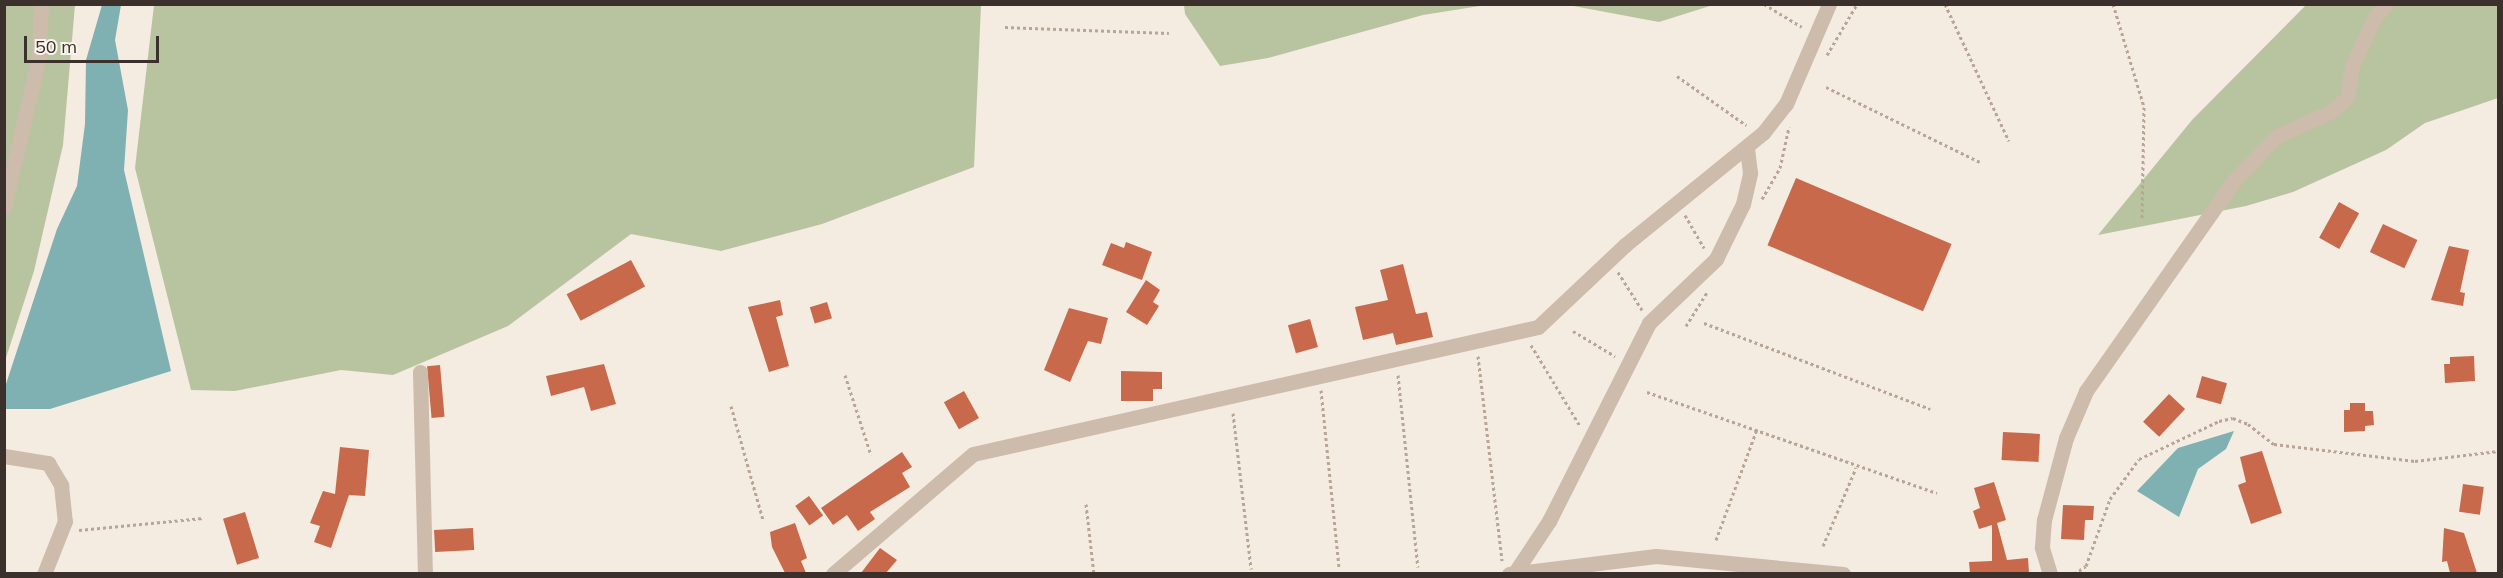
<!DOCTYPE html>
<style>
body{margin:0}
#map{position:relative;width:2503px;height:578px;overflow:hidden;background:#f4ebe1;font-family:Mulish,sans-serif}
div>[style]{position:absolute}
.green>*{inset:0;background:#b8c4a0}
.water>*{inset:0;background:#7fb0b2}
.building>*{inset:0;background:#c8694b;transform-origin:0 0}
.path>*{height:3px;margin-top:-1.5px;transform-origin:0;background:repeating-linear-gradient(90deg,#b9a596 0 3px,transparent 0 6px)}
.minor>*{height:15px;margin:-7.5px;padding:0 7.5px;transform-origin:7.5px;border-radius:7.5px;background:#cdbbac}
span{translate:-50% -50%;white-space:nowrap;text-align:center;line-height:1.15;-webkit-text-stroke:5px #fbf5ee;paint-order:stroke}
.frame{position:absolute;inset:0;border:6px solid #3b302b;pointer-events:none}
.scale{position:absolute;left:24px;top:36px;width:135px;height:27px;box-sizing:border-box;border:3px solid #3b302b;border-top:0;padding-left:8px;font-size:18px;line-height:21px;white-space:nowrap;color:#3b302b;-webkit-text-stroke:4px #fbf5ee;paint-order:stroke}
</style>
<div id="map">
<div class="green">
<div style="clip-path:polygon(5px 5px,75px 5px,63px 145px,34px 271px,5px 361px)"></div>
<div style="clip-path:polygon(154px 5px,981px 5px,974px 167px,822px 224px,721px 251px,631px 234px,508px 326px,393px 375px,341px 370px,235px 391px,191px 390px,135px 168px)"></div>
<div style="clip-path:polygon(1184px 5px,1184px 4px,1486px 5px,1423px 15px,1268px 58px,1220px 66px,1185px 14px)"></div>
<div style="clip-path:polygon(1568px 5px,1713px 5px,1659px 22px)"></div>
<div style="clip-path:polygon(2306px 5px,2498px 5px,2498px 98px,2425px 123px,2386px 150px,2293px 192px,2246px 206px,2098px 235px,2192px 120px)"></div>
</div>
<div class="water">
<div style="clip-path:polygon(102px 5px,121px 5px,115px 40px,128px 110px,124px 170px,171px 371px,50px 409px,5px 409px,5px 387px,57px 229px,77px 186px,85px 124px,86px 60px)"></div>
<div style="clip-path:polygon(2234px 431px,2226px 449px,2198px 469px,2179px 517px,2137px 491px,2178px 448px)"></div>
</div>
<div class="building">
<div style="left:1796px;top:178px;width:169px;height:73px;rotate:23deg"></div>
<div style="left:2339px;top:202px;width:23px;height:41px;rotate:29deg"></div>
<div style="left:2383px;top:224px;width:38px;height:31px;rotate:25deg"></div>
<div style="clip-path:polygon(1126px 242px,1152px 252px,1142px 280px,1102px 265px,1111px 243px,1124px 248px)"></div>
<div style="clip-path:polygon(2449px 246px,2469px 250px,2460px 292px,2465px 293px,2463px 306px,2431px 300px)"></div>
<div style="left:631px;top:260px;width:30px;height:73px;rotate:62deg"></div>
<div style="clip-path:polygon(1403px 264px,1416px 314px,1427px 312px,1433px 337px,1396px 345px,1393px 333px,1363px 340px,1355px 307px,1388px 300px,1380px 270px)"></div>
<div style="clip-path:polygon(1146px 280px,1160px 290px,1153px 302px,1159px 306px,1147px 325px,1126px 312px)"></div>
<div style="clip-path:polygon(780px 300px,783px 315px,776px 317px,789px 366px,769px 372px,748px 307px)"></div>
<div style="left:827px;top:302px;width:17px;height:18px;rotate:73deg"></div>
<div style="clip-path:polygon(1069px 308px,1108px 318px,1101px 344px,1088px 341px,1070px 382px,1044px 370px)"></div>
<div style="left:1310px;top:319px;width:29px;height:23px;rotate:74deg"></div>
<div style="clip-path:polygon(2474px 356px,2475px 381px,2445px 383px,2444px 364px,2450px 364px,2450px 357px)"></div>
<div style="clip-path:polygon(604px 364px,616px 404px,591px 411px,584px 387px,551px 396px,546px 376px)"></div>
<div style="left:440px;top:365px;width:52px;height:13px;rotate:85deg"></div>
<div style="clip-path:polygon(1121px 371px,1162px 372px,1162px 389px,1153px 389px,1153px 401px,1121px 401px)"></div>
<div style="left:2202px;top:376px;width:26px;height:22px;rotate:16deg"></div>
<div style="left:964px;top:391px;width:31px;height:23px;rotate:61deg"></div>
<div style="left:2169px;top:394px;width:22px;height:38px;rotate:43deg"></div>
<div style="clip-path:polygon(2350px 403px,2365px 403px,2365px 411px,2373px 411px,2374px 425px,2365px 426px,2365px 431px,2344px 432px,2344px 410px,2350px 410px)"></div>
<div style="left:2003px;top:432px;width:37px;height:28px;rotate:3deg"></div>
<div style="clip-path:polygon(340px 447px,369px 450px,365px 496px,349px 495px,331px 548px,314px 542px,320px 526px,310px 523px,323px 491px,335px 494px)"></div>
<div style="clip-path:polygon(2262px 451px,2282px 513px,2251px 524px,2238px 485px,2246px 482px,2240px 457px)"></div>
<div style="clip-path:polygon(902px 452px,912px 467px,902px 473px,910px 487px,870px 512px,875px 519px,858px 531px,847px 515px,833px 525px,821px 508px)"></div>
<div style="clip-path:polygon(1994px 482px,2006px 520px,1997px 523px,2007px 560px,2028px 558px,2029px 573px,1970px 573px,1969px 562px,1992px 561px,1992px 525px,1979px 529px,1973px 511px,1980px 508px,1974px 488px)"></div>
<div style="left:2463px;top:484px;width:21px;height:28px;rotate:8deg"></div>
<div style="left:809px;top:496px;width:24px;height:17px;rotate:54deg"></div>
<div style="clip-path:polygon(2063px 505px,2094px 506px,2093px 520px,2085px 520px,2084px 540px,2061px 539px)"></div>
<div style="left:245px;top:512px;width:48px;height:23px;rotate:73deg"></div>
<div style="clip-path:polygon(795px 523px,807px 558px,801px 561px,806px 573px,785px 573px,772px 547px,770px 532px)"></div>
<div style="left:473px;top:528px;width:22px;height:39px;rotate:87deg"></div>
<div style="clip-path:polygon(2444px 528px,2464px 533px,2477px 573px,2450px 573px,2447px 561px,2442px 562px)"></div>
<div style="clip-path:polygon(880px 548px,897px 560px,886px 573px,861px 573px)"></div>
</div>
<div class="path">
<div style="left:1764px;top:4px;width:44px;rotate:31.2deg"></div>
<div style="left:1945px;top:4px;width:151px;rotate:65deg"></div>
<div style="left:2113px;top:4px;width:108px;rotate:73.2deg"></div>
<div style="left:2144px;top:107px;width:111px;rotate:91deg"></div>
<div style="left:1005px;top:27px;width:164px;rotate:2.1deg"></div>
<div style="left:1827px;top:55px;width:59px;rotate:-59.5deg"></div>
<div style="left:1677px;top:76px;width:85px;rotate:35.4deg"></div>
<div style="left:1826px;top:87px;width:171px;rotate:26deg"></div>
<div style="left:1762px;top:199px;width:36px;rotate:-60deg"></div>
<div style="left:1780px;top:168px;width:42px;rotate:-77.6deg"></div>
<div style="left:1685px;top:215px;width:38px;rotate:60deg"></div>
<div style="left:1618px;top:272px;width:45px;rotate:57.7deg"></div>
<div style="left:1704px;top:323px;width:242px;rotate:20.8deg"></div>
<div style="left:1686px;top:326px;width:40px;rotate:-58deg"></div>
<div style="left:1573px;top:331px;width:49px;rotate:30.8deg"></div>
<div style="left:1531px;top:345px;width:95px;rotate:58.8deg"></div>
<div style="left:1478px;top:356px;width:206px;rotate:83.3deg"></div>
<div style="left:845px;top:375px;width:84px;rotate:72deg"></div>
<div style="left:1398px;top:375px;width:193px;rotate:84.1deg"></div>
<div style="left:1321px;top:390px;width:179px;rotate:84.2deg"></div>
<div style="left:1647px;top:392px;width:307px;rotate:19.2deg"></div>
<div style="left:731px;top:406px;width:118px;rotate:74.3deg"></div>
<div style="left:1233px;top:413px;width:157px;rotate:83.4deg"></div>
<div style="left:1086px;top:504px;width:70px;rotate:83.5deg"></div>
<div style="left:79px;top:530px;width:125px;rotate:-5.5deg"></div>
<div style="left:1716px;top:540px;width:118px;rotate:-69.7deg"></div>
<div style="left:1823px;top:546px;width:85px;rotate:-67.1deg"></div>
<div style="left:2074px;top:574px;width:14px;rotate:-34deg"></div>
<div style="left:2086px;top:566px;width:71px;rotate:-70.3deg"></div>
<div style="left:2110px;top:499px;width:49px;rotate:-54.1deg"></div>
<div style="left:2139px;top:459px;width:89px;rotate:-25.4deg"></div>
<div style="left:2219px;top:421px;width:14px;rotate:-12deg"></div>
<div style="left:2233px;top:418px;width:16px;rotate:22deg"></div>
<div style="left:2248px;top:424px;width:33px;rotate:38deg"></div>
<div style="left:2274px;top:444px;width:142px;rotate:6.9deg"></div>
<div style="left:2415px;top:461px;width:84px;rotate:-6.9deg"></div>
</div>
<div class="minor">
<div style="left:4px;top:207px;width:155px;rotate:-76.9deg"></div>
<div style="left:39px;top:56px;width:52px;rotate:-87.8deg"></div>
<div style="left:420px;top:372px;width:202px;rotate:88.6deg"></div>
<div style="left:4px;top:456px;width:45px;rotate:9deg"></div>
<div style="left:48px;top:463px;width:26px;rotate:59deg"></div>
<div style="left:61px;top:485px;width:36px;rotate:84deg"></div>
<div style="left:65px;top:521px;width:57px;rotate:111.6deg"></div>
<div style="left:833px;top:574px;width:184px;rotate:-40.6deg"></div>
<div style="left:973px;top:454px;width:579px;rotate:-12.67deg"></div>
<div style="left:1538px;top:327px;width:120px;rotate:-43.3deg"></div>
<div style="left:1625px;top:245px;width:178px;rotate:-39.1deg"></div>
<div style="left:1763px;top:133px;width:37px;rotate:-52deg"></div>
<div style="left:1786px;top:104px;width:109px;rotate:-66.7deg"></div>
<div style="left:1509px;top:574px;width:148px;rotate:-7deg"></div>
<div style="left:1656px;top:556px;width:188px;rotate:5.5deg"></div>
<div style="left:1514px;top:574px;width:64px;rotate:-56.6deg"></div>
<div style="left:1549px;top:521px;width:222px;rotate:-63.2deg"></div>
<div style="left:1649px;top:323px;width:93px;rotate:-43.7deg"></div>
<div style="left:1716px;top:259px;width:61px;rotate:-63.9deg"></div>
<div style="left:1743px;top:204px;width:32px;rotate:-77deg"></div>
<div style="left:1750px;top:173px;width:24px;rotate:-97deg"></div>
<div style="left:2050px;top:574px;width:28px;rotate:-107deg"></div>
<div style="left:2042px;top:547px;width:27px;rotate:-86deg"></div>
<div style="left:2044px;top:520px;width:85px;rotate:-75deg"></div>
<div style="left:2066px;top:438px;width:51px;rotate:-66.9deg"></div>
<div style="left:2086px;top:391px;width:259px;rotate:-54.9deg"></div>
<div style="left:2235px;top:179px;width:60px;rotate:-45.7deg"></div>
<div style="left:2277px;top:136px;width:60px;rotate:-24.4deg"></div>
<div style="left:2332px;top:111px;width:21px;rotate:-43deg"></div>
<div style="left:2347px;top:97px;width:31px;rotate:-81deg"></div>
<div style="left:2352px;top:66px;width:54px;rotate:-64.9deg"></div>
<div style="left:2375px;top:17px;width:17px;rotate:-50deg"></div>
</div>
<div class="frame"></div>
<div class="scale">50 m</div>
</div>
